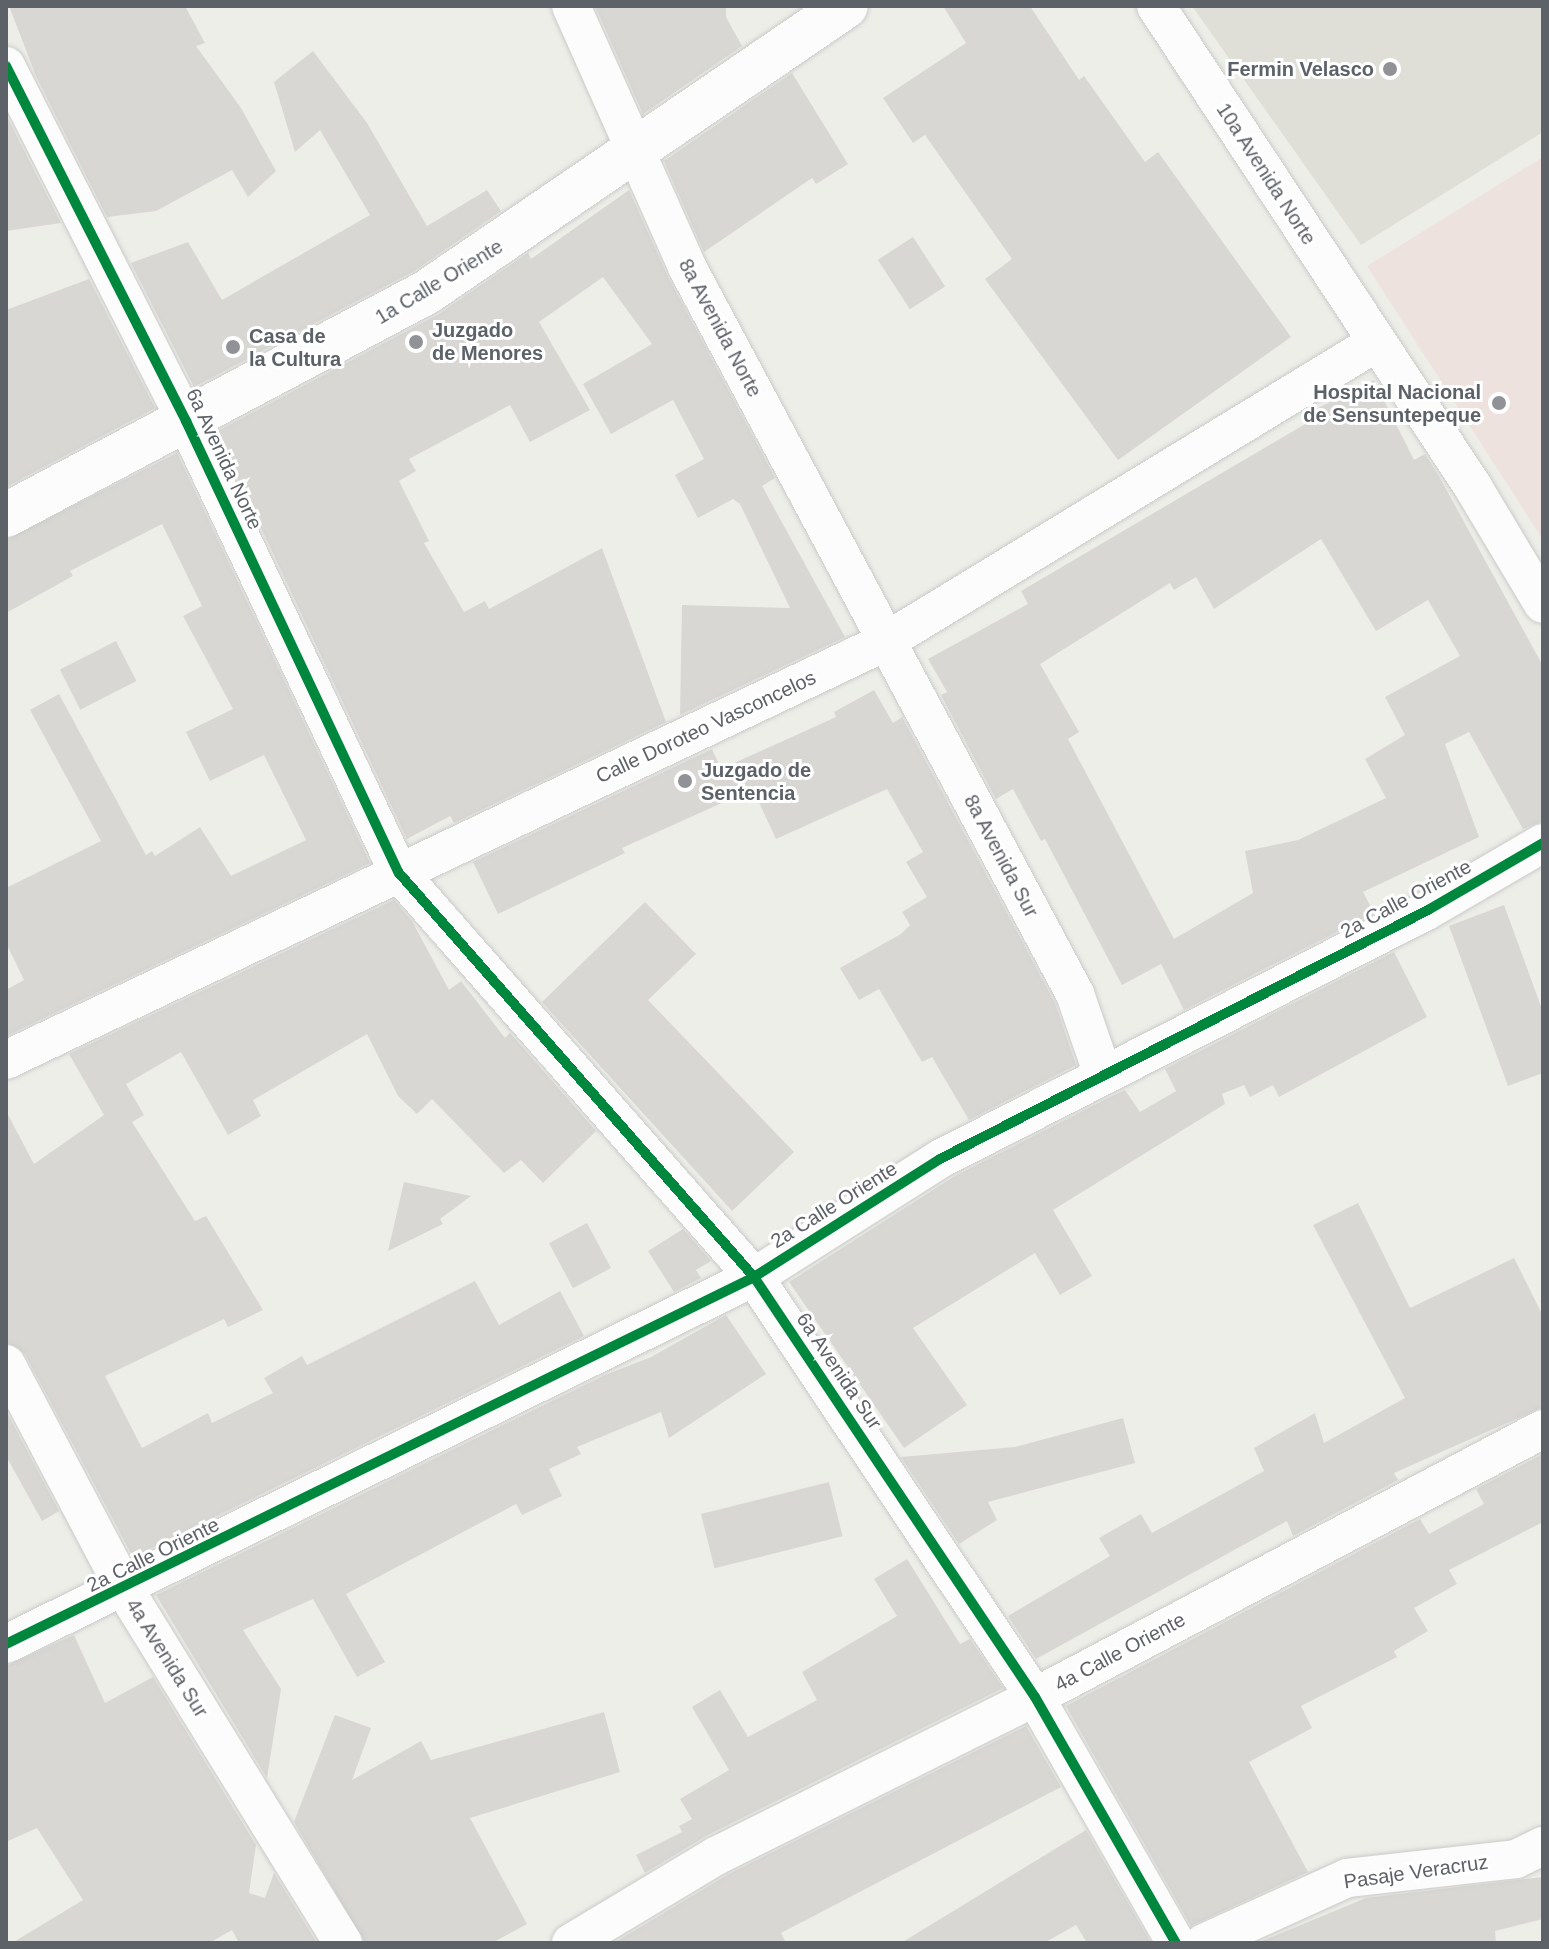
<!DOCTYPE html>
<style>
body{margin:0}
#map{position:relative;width:1549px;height:1949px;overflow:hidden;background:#eeeee9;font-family:Helvetica,sans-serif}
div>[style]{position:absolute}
.education>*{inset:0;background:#dfded7}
.medical>*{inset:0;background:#eee2de}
.building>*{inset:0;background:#d8d7d4;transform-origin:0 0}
.roads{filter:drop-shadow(0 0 2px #cacbca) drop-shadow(0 0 2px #cacbca)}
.minor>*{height:38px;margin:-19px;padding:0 19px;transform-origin:19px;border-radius:19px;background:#fcfcfc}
.tertiary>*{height:44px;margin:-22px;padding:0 22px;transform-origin:22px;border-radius:22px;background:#fcfcfc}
.cycleway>*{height:10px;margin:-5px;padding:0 5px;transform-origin:5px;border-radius:5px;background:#00873e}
.dots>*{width:22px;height:22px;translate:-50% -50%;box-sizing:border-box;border:4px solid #fff;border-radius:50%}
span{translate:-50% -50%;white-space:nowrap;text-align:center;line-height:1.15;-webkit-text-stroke:6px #fff;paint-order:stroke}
.poi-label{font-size:20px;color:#5d6168;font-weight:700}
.right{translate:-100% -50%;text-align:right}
.left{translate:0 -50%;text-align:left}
.street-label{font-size:20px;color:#5d6168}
.frame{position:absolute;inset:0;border:8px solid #5d6168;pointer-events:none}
</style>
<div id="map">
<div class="education">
<div style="clip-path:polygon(1192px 6px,1543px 6px,1543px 132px,1361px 245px)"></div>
</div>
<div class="medical">
<div style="clip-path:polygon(1543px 157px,1543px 540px,1367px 266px)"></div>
</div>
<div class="building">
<div style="clip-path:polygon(9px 6px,185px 6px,205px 43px,196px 46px,241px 108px,276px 171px,248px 197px,232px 170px,156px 211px,107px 217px,36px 76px)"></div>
<div style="clip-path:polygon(595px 6px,726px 6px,726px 17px,742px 46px,643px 114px)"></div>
<div style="clip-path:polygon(943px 6px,1030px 6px,1079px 80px,1084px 76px,1145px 162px,1158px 152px,1291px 337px,1118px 460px,985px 279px,1012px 259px,925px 135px,913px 143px,883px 98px,966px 43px)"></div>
<div style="clip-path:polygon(313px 51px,367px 123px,427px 226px,487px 190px,501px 211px,414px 271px,194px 387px,131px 263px,188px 242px,222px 300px,370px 215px,320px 130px,295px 152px,274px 82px)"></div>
<div style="clip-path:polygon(792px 73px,848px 164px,816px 184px,812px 178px,704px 252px,664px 161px)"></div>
<div style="clip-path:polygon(6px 115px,61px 223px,6px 231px)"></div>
<div style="clip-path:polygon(629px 190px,668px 277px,775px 478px,762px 486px,845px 637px,680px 715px,682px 605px,790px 608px,740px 504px,733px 499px,698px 518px,675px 475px,704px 459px,673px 400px,611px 434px,583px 384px,652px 344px,603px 277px,539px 322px,590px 410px,530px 442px,510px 405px,409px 459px,416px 471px,399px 481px,429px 541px,424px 543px,464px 612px,485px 601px,489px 609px,602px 548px,666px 722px,454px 823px,450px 816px,407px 839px,216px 432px,439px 314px,528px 253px,531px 259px)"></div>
<div style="left:913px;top:237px;width:59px;height:42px;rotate:57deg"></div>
<div style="clip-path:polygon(89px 279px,155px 408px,6px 487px,6px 310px)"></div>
<div style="clip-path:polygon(evenodd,1374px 380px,1414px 460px,1425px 454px,1440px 478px,1543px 666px,1543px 821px,1523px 829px,1469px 732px,1445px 744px,1479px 837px,1363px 892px,1374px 913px,1184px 1010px,1161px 964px,1122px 985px,1045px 839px,1041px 841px,1013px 789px,996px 799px,941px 695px,947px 692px,928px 659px,1028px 604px,1021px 591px,1312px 420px,1308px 413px,1374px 380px,1321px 539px,1376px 631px,1428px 600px,1460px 656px,1385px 697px,1405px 735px,1365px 759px,1386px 798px,1298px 840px,1245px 851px,1253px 893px,1174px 939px,1068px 739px,1079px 732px,1040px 664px,1170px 583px,1174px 590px,1196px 577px,1214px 609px,1321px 539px)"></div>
<div style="clip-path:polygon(177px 453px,370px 863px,6px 1036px,6px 990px,24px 980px,6px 943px,6px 888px,101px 841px,30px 710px,59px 694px,146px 855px,152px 851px,155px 856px,200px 827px,231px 876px,306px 840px,264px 755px,210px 781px,186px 732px,233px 709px,183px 616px,202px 606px,162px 524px,70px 571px,73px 576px,6px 613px,6px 540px)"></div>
<div style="left:116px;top:641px;width:45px;height:63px;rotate:63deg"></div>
<div style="clip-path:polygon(874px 690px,893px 723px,902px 717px,1055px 1003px,1076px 1065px,969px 1120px,932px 1057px,922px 1062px,879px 989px,859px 1000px,840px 968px,901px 934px,910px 925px,902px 912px,927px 897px,906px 862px,923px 852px,887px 789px,776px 839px,755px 794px,761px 788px,753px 789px,622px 848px,625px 853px,498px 914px,473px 862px,712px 749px,721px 769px,836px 717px,834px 712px)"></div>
<div style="clip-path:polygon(394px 900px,412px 921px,449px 990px,461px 981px,505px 1038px,510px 1033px,596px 1131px,543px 1183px,521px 1160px,504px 1173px,432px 1099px,417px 1114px,398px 1096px,367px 1034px,253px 1100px,261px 1116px,228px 1135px,181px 1052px,126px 1084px,144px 1115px,132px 1122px,195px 1221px,206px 1216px,263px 1310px,228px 1327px,224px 1319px,105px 1376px,142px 1448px,208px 1413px,212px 1423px,273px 1393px,264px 1378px,302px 1356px,307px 1365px,475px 1281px,499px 1325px,560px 1291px,584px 1336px,133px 1557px,25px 1354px,6px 1342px,6px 1111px,34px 1164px,104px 1115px,69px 1054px)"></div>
<div style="clip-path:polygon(645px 902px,696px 954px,648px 1000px,794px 1152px,732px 1211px,542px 1002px)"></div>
<div style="clip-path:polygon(1504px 905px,1543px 1012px,1543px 1073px,1508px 1086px,1449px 926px)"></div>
<div style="clip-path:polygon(1394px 952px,1427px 1017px,1279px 1097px,1273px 1085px,1250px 1097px,1244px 1085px,1222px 1094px,1225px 1104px,1053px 1210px,1092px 1276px,1060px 1295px,1035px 1253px,913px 1328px,967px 1405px,904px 1448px,789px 1282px,955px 1176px,1110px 1097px,1125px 1090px,1140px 1112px,1176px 1091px,1165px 1069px)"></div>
<div style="clip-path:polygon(404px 1182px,471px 1196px,440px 1219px,443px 1224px,388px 1251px)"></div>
<div style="clip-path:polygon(1358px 1203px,1410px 1308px,1514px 1258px,1543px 1316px,1543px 1407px,1394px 1473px,1398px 1480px,1293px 1536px,1287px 1521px,1036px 1659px,1008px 1616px,1110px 1556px,1099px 1538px,1141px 1514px,1152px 1533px,1264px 1471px,1254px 1448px,1315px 1413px,1324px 1443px,1405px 1398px,1313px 1225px)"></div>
<div style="left:587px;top:1223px;width:51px;height:43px;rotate:62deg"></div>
<div style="clip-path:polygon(683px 1229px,711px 1261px,696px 1270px,701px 1278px,674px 1292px,648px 1251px)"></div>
<div style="clip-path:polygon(726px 1315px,766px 1374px,669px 1438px,661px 1412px,577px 1447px,581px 1454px,549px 1469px,562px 1496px,522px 1515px,516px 1504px,346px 1594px,385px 1662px,357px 1677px,313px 1599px,243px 1630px,281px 1689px,267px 1778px,156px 1595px,605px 1375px,651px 1357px)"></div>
<div style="clip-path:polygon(6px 1411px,59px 1511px,42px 1521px,6px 1456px)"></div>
<div style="clip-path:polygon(1123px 1418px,1135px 1463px,988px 1502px,997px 1520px,959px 1544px,901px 1457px,1015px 1447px)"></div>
<div style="clip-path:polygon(1543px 1454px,1543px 1522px,1449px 1570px,1457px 1584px,1414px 1608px,1428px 1631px,1394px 1651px,1397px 1657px,1301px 1706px,1312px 1728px,1249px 1762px,1308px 1872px,1191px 1926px,1066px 1706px,1420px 1519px,1429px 1534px,1484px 1504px,1476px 1489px)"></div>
<div style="left:829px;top:1482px;width:56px;height:132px;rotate:76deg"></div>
<div style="clip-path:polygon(907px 1559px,960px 1644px,970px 1639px,1003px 1688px,706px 1836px,645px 1873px,636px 1855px,682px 1832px,679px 1826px,692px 1819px,680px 1799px,729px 1770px,692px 1707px,720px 1690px,748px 1737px,817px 1700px,802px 1672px,897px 1616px,874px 1579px)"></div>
<div style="clip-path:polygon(74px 1635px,105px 1703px,153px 1677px,256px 1845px,249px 1893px,265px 1898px,274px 1873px,317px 1943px,239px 1943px,232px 1930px,209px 1943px,12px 1943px,83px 1900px,37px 1828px,6px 1842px,6px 1666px)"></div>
<div style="clip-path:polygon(604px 1712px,620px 1772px,470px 1818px,527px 1924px,492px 1943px,365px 1943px,294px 1822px,335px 1715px,371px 1728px,352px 1780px,421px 1741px,431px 1760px)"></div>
<div style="clip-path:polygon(1026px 1726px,1061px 1787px,781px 1933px,786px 1943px,614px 1943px,727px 1875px)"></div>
<div style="clip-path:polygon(1086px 1830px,1151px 1943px,1087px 1943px,1076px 1925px,1044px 1943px,901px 1943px)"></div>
<div style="clip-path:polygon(1543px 1877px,1543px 1919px,1495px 1931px,1496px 1943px,1257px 1943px,1366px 1898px)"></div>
</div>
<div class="roads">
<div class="minor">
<div style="left:571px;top:6px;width:286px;rotate:66deg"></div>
<div style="left:687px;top:267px;width:824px;rotate:61.91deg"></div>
<div style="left:1075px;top:994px;width:86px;rotate:70.9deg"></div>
<div style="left:1156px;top:6px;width:576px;rotate:56.61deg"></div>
<div style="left:1473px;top:487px;width:136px;rotate:59.1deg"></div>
<div style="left:6px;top:66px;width:398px;rotate:63.1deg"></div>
<div style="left:186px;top:421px;width:500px;rotate:64.8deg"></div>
<div style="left:399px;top:873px;width:538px;rotate:48.69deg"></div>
<div style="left:754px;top:1277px;width:505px;rotate:56.22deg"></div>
<div style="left:1035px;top:1697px;width:284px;rotate:60.2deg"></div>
<div style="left:6px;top:1060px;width:973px;rotate:-25.43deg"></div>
<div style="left:885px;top:642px;width:576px;rotate:-31.37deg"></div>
<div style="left:6px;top:1364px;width:255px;rotate:62.2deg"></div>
<div style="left:125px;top:1590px;width:415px;rotate:58.3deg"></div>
<div style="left:6px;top:1644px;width:833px;rotate:-26.13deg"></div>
<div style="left:754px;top:1277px;width:220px;rotate:-32.4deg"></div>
<div style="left:940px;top:1159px;width:548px;rotate:-27.03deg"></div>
<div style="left:1428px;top:910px;width:133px;rotate:-30.2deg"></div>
<div style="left:571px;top:1943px;width:169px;rotate:-31deg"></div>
<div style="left:716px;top:1856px;width:356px;rotate:-26.5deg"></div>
<div style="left:1035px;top:1697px;width:574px;rotate:-27.81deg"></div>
<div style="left:1204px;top:1943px;width:157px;rotate:-24.4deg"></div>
<div style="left:1347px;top:1878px;width:170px;rotate:-6.4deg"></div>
<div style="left:1516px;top:1859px;width:30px;rotate:-26deg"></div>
</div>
<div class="tertiary">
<div style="left:6px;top:515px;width:476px;rotate:-27.9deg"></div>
<div style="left:427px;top:292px;width:507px;rotate:-34.32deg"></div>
</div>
</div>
<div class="cycleway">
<div style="left:6px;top:66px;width:398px;rotate:63.1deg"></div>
<div style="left:186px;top:421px;width:500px;rotate:64.8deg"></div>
<div style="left:399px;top:873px;width:538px;rotate:48.69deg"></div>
<div style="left:754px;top:1277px;width:505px;rotate:56.22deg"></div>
<div style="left:1035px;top:1697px;width:284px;rotate:60.2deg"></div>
<div style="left:6px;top:1644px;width:833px;rotate:-26.13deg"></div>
<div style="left:754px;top:1277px;width:220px;rotate:-32.4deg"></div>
<div style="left:940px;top:1159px;width:548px;rotate:-27.03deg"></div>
<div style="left:1428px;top:910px;width:133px;rotate:-30.2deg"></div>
</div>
<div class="dots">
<div style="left:1390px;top:69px;background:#909295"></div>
<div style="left:416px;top:342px;background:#909295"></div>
<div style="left:233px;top:347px;background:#909295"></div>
<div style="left:1499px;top:403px;background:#909295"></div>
<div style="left:685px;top:781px;background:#909295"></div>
</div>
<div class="poi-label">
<span class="right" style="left:1374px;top:69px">Fermin Velasco</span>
<span class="left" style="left:432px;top:342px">Juzgado<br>de Menores</span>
<span class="left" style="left:249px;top:348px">Casa de<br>la Cultura</span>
<span class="right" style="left:1481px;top:404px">Hospital Nacional<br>de Sensuntepeque</span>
<span class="left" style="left:701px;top:782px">Juzgado de<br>Sentencia</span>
</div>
<div class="street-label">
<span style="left:1266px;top:174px;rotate:57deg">10a Avenida Norte</span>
<span style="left:439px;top:282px;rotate:-31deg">1a Calle Oriente</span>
<span style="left:720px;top:328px;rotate:62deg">8a Avenida Norte</span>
<span style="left:224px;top:459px;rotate:65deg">6a Avenida Norte</span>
<span style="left:706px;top:727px;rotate:-25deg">Calle Doroteo Vasconcelos</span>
<span style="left:1001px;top:856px;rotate:62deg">8a Avenida Sur</span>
<span style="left:1406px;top:899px;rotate:-28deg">2a Calle Oriente</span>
<span style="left:834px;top:1205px;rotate:-32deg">2a Calle Oriente</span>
<span style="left:839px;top:1371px;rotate:56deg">6a Avenida Sur</span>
<span style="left:153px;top:1555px;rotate:-26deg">2a Calle Oriente</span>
<span style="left:1120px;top:1652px;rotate:-28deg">4a Calle Oriente</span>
<span style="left:167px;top:1658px;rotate:58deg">4a Avenida Sur</span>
<span style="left:1416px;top:1872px;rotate:-8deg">Pasaje Veracruz</span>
</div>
<div class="frame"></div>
</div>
